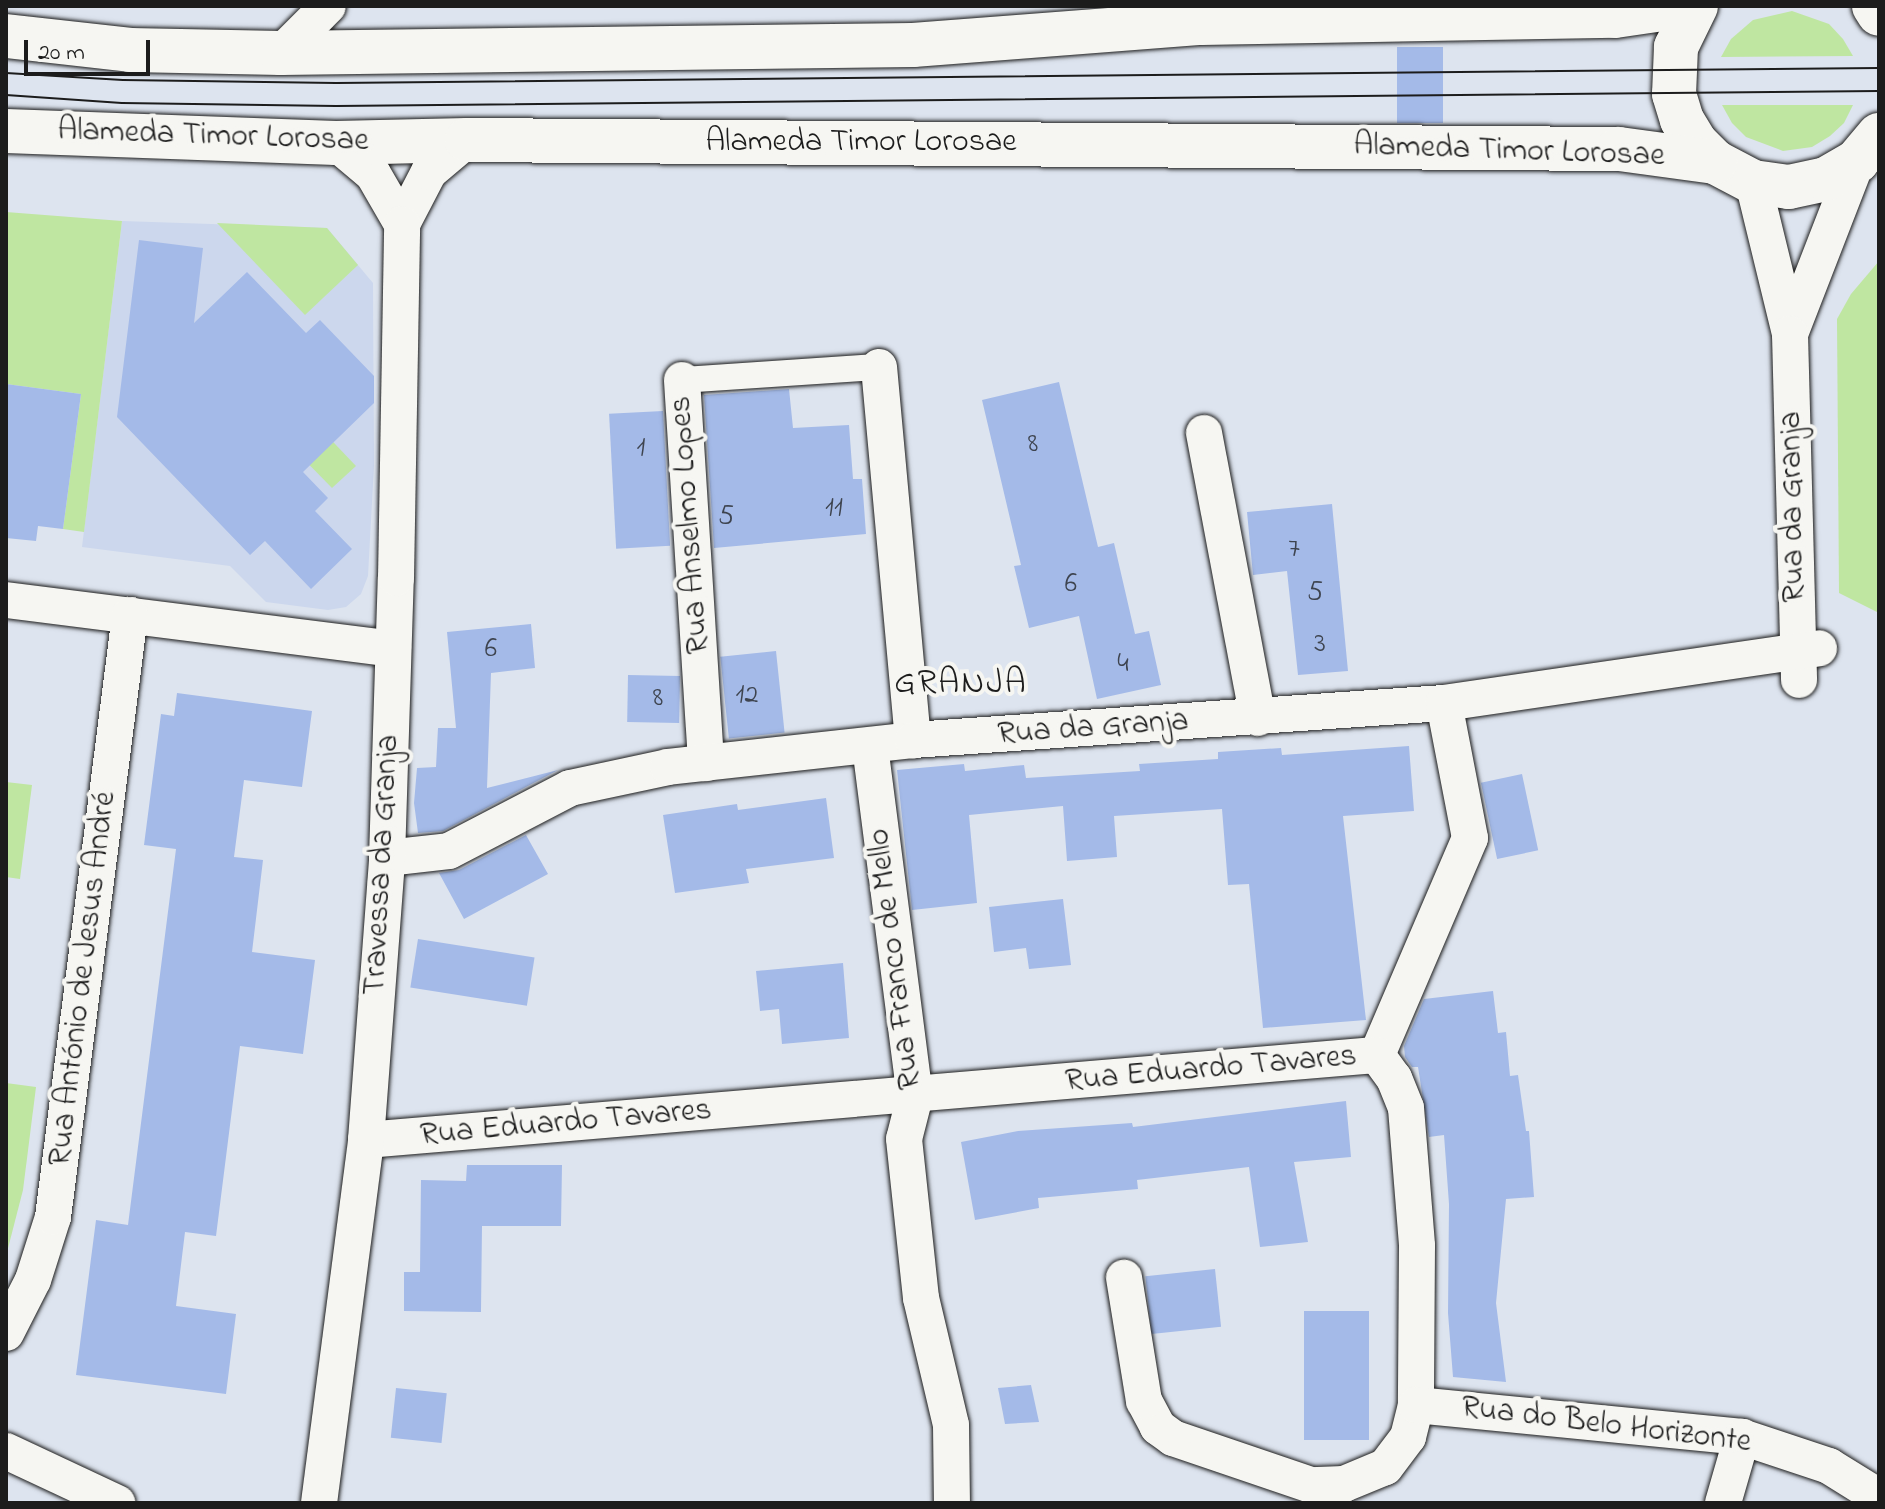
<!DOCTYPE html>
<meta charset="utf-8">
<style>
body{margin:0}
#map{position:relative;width:1885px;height:1509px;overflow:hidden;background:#dde4ef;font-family:"Indie Flower",sans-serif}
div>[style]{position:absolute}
.built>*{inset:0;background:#ccd7ed}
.green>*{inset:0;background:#bfe6a1}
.building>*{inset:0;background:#a4bae8;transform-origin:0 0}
.roads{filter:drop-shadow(0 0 2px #1c1c1c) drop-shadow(0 0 2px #1c1c1c)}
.pedestrian>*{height:26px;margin:-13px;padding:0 13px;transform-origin:13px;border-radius:13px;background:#f6f6f2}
.minor>*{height:36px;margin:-18px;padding:0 18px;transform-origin:18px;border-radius:18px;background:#f6f6f2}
.primary>*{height:44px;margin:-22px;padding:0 22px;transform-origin:22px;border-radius:22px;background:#f6f6f2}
.tram>*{height:2px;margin:-1px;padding:0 1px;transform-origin:1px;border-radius:1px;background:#1c1c1c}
span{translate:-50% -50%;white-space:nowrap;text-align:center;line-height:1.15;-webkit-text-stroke:8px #f6f6f2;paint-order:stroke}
.number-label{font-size:28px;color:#3e444f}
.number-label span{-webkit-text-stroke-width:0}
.street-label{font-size:32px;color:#1c1c1c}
.neighbourhood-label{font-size:34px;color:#1c1c1c;letter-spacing:2px}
.frame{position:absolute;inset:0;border:8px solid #1c1c1c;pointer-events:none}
.scale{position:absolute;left:24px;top:40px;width:126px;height:36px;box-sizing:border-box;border:4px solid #1c1c1c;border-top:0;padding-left:10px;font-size:24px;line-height:28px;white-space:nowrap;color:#1c1c1c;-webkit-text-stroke:6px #f6f6f2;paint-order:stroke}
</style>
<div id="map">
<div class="built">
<div style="clip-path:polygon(122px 221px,327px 228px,373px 283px,374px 465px,368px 576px,361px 594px,346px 607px,328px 610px,266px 602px,230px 566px,82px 547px)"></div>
</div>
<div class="green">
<div style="clip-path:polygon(1792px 11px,1829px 24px,1843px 39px,1853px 56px,1721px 57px,1731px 39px,1753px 20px)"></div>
<div style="clip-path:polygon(1722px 105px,1853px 105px,1844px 123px,1830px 136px,1812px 147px,1783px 151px,1746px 137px,1732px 123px)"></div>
<div style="clip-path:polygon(6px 212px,122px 221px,84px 532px,63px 529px,81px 394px,6px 384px)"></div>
<div style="clip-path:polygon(217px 223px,327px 228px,358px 265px,305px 315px)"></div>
<div style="clip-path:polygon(1879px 261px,1879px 613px,1839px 593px,1837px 319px,1851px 294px)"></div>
<div style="clip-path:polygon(316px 424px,356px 466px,332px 488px,286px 441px)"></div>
<div style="clip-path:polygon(6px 782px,32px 785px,20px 879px,6px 877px)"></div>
<div style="clip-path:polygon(6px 1083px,36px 1087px,23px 1190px,6px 1256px)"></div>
</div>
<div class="building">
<div style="left:1443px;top:47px;width:76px;height:46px;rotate:90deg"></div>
<div style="clip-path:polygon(139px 240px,203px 248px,194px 323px,247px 272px,306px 333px,320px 320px,374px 376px,374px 403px,303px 472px,328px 498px,315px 511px,352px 549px,311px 589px,265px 541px,250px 555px,117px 417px)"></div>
<div style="clip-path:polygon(1059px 382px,1098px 547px,1114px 543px,1135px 634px,1149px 631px,1161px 685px,1097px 699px,1079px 616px,1029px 628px,1014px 566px,1021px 565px,982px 400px)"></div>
<div style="clip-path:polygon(6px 384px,81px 394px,63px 529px,38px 526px,36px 541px,6px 538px)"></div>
<div style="clip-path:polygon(789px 389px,793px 428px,849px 425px,853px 479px,862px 479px,866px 534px,714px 548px,704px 395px)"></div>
<div style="left:663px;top:411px;width:135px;height:54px;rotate:87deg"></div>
<div style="clip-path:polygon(1332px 504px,1348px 671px,1298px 675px,1287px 571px,1253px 575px,1247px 512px)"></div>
<div style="clip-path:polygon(531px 624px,535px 668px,491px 673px,487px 788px,558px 770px,443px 831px,418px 833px,414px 803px,417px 768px,436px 767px,438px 728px,456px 728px,447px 632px)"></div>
<div style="left:776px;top:651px;width:82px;height:56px;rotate:84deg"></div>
<div style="left:628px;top:675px;width:52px;height:47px;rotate:1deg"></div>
<div style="clip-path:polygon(177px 693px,312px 711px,302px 787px,244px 780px,234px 857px,263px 860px,252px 952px,315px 960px,303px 1054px,240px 1046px,216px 1236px,185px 1232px,176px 1306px,236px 1314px,226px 1394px,76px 1375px,96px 1220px,128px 1225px,176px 849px,144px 845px,161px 714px,174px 716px)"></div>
<div style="clip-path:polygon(1409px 746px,1414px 811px,1343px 816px,1366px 1020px,1263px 1028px,1249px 884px,1228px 885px,1222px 809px,1114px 816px,1117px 857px,1067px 861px,1063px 806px,969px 815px,977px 903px,912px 910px,897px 770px,964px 764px,965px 771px,1024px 765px,1026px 778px,1140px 771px,1139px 764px,1218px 759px,1218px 752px,1281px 748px,1282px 755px)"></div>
<div style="left:1522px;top:774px;width:78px;height:42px;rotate:78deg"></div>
<div style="clip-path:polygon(826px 798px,834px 858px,746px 869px,749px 883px,675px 893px,663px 815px,737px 804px,738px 810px)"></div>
<div style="clip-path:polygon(526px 835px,548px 874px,464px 919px,439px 873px,459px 870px)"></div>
<div style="clip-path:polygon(1063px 899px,1071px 965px,1029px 969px,1026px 948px,994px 952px,989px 907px)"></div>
<div style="left:418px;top:939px;width:118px;height:49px;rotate:9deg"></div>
<div style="clip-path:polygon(843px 963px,849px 1038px,782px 1044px,779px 1009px,760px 1011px,756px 971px)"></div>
<div style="clip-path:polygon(1493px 991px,1498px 1033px,1506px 1032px,1510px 1076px,1518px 1075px,1526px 1131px,1529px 1131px,1534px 1197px,1506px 1199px,1496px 1303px,1506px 1382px,1453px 1377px,1448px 1313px,1449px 1204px,1444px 1135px,1429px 1137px,1418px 1067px,1412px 1067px,1405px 1057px,1404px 1046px,1424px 999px)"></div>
<div style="clip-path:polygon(1346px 1101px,1351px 1157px,1294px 1162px,1308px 1242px,1260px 1247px,1249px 1167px,1137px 1180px,1138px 1189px,1038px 1198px,1039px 1208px,975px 1220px,961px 1142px,1018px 1131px,1132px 1123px,1133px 1127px)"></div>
<div style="clip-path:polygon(467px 1165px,562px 1165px,561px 1226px,482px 1226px,481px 1312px,404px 1311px,404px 1272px,420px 1272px,421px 1180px,466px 1181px)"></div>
<div style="left:1215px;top:1269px;width:58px;height:70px;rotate:84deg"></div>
<div style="left:1304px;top:1311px;width:65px;height:129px"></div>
<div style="clip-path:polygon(1031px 1385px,1039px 1422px,1005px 1424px,998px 1388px)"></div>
<div style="left:396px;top:1388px;width:51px;height:50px;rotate:6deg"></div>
</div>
<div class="roads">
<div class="pedestrian">
<div style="left:682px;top:380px;width:197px;rotate:-3.8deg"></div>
</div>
<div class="minor">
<div style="left:281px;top:53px;width:66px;rotate:-45deg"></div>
<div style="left:336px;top:143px;width:48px;rotate:40deg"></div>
<div style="left:373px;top:174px;width:58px;rotate:59.9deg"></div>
<div style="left:402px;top:224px;width:59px;rotate:-62.6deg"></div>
<div style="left:429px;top:172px;width:50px;rotate:-40.1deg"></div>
<div style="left:1753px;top:182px;width:156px;rotate:76.3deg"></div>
<div style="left:1790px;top:334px;width:186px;rotate:-68.8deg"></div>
<div style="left:1790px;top:334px;width:346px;rotate:88.5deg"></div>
<div style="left:879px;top:367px;width:375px;rotate:84.8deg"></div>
<div style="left:682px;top:380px;width:384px;rotate:86.4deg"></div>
<div style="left:1204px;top:433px;width:290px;rotate:79.3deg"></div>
<div style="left:6px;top:600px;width:390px;rotate:7.2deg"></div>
<div style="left:870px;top:746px;width:353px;rotate:82.7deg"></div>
<div style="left:915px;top:1096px;width:44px;rotate:104.3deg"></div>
<div style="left:904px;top:1139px;width:160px;rotate:83.9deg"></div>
<div style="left:921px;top:1298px;width:130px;rotate:76.7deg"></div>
<div style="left:951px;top:1425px;width:78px;rotate:89.3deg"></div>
<div style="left:387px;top:858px;width:62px;rotate:-6.4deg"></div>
<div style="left:449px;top:851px;width:136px;rotate:-27.5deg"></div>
<div style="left:570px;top:788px;width:100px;rotate:-12.1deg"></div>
<div style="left:668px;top:767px;width:246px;rotate:-6.3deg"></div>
<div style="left:913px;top:740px;width:532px;rotate:-3.99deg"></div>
<div style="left:1444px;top:703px;width:379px;rotate:-8.3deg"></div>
<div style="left:1377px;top:1055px;width:236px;rotate:-66.8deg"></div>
<div style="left:1470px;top:838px;width:137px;rotate:-100.9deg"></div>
<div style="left:366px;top:1140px;width:1015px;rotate:-4.81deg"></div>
<div style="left:1377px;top:1055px;width:29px;rotate:54deg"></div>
<div style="left:1394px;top:1078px;width:32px;rotate:68deg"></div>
<div style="left:1406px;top:1108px;width:138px;rotate:85.4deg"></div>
<div style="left:1417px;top:1246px;width:159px;rotate:90.4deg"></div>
<div style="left:1416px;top:1405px;width:33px;rotate:104deg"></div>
<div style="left:1408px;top:1437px;width:38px;rotate:127deg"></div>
<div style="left:1385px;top:1467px;width:44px;rotate:157.5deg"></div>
<div style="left:1344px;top:1484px;width:33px;rotate:178deg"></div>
<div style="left:1311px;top:1485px;width:146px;rotate:-161.2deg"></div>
<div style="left:1173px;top:1438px;width:19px;rotate:-144deg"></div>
<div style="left:1158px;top:1427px;width:30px;rotate:-118deg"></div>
<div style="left:1144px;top:1401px;width:125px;rotate:-99.2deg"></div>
<div style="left:6px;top:1333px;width:59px;rotate:-63deg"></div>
<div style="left:33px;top:1280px;width:66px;rotate:-72.4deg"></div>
<div style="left:53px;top:1217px;width:607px;rotate:-82.71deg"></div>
<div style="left:1416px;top:1405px;width:328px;rotate:5.6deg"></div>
<div style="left:1742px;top:1437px;width:92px;rotate:18.4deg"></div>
<div style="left:1829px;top:1466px;width:59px;rotate:31.8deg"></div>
<div style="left:6px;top:1451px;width:123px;rotate:25.1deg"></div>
<div style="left:319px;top:1503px;width:366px;rotate:-82.6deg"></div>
<div style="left:366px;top:1140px;width:283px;rotate:-85.7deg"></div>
<div style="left:387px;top:858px;width:280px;rotate:-88.2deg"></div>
<div style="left:396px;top:578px;width:354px;rotate:-89deg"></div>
<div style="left:1723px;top:1503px;width:69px;rotate:-73.9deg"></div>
</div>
<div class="primary">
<div style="left:1696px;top:6px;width:46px;rotate:116deg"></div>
<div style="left:1676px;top:47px;width:47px;rotate:92.4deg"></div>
<div style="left:1674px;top:94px;width:27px;rotate:73deg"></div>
<div style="left:1682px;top:120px;width:27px;rotate:59deg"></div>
<div style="left:1696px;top:143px;width:27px;rotate:45deg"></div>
<div style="left:1715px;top:162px;width:43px;rotate:27.8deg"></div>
<div style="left:1753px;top:182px;width:36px;rotate:8deg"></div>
<div style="left:1789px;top:187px;width:38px;rotate:-12deg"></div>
<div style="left:1826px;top:179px;width:36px;rotate:-30deg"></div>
<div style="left:1857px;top:161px;width:34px;rotate:-50deg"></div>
<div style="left:1874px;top:6px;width:9px;rotate:58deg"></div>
<div style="left:6px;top:36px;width:125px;rotate:6.4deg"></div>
<div style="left:130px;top:50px;width:151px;rotate:1.1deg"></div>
<div style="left:281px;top:53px;width:632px;rotate:-0.73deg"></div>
<div style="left:913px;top:45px;width:289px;rotate:-4.4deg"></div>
<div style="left:1201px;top:23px;width:414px;rotate:-1deg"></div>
<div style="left:1615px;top:16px;width:69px;rotate:-8.4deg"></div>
<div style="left:6px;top:131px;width:330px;rotate:2.1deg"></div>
<div style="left:336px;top:143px;width:131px;rotate:-1.3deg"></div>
<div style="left:467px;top:140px;width:1152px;rotate:0.45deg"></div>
<div style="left:1619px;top:149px;width:97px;rotate:7.7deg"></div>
</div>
</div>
<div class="tram">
<div style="left:6px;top:73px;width:117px;rotate:3.4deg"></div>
<div style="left:123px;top:80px;width:213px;rotate:0.8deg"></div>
<div style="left:336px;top:83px;width:1543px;rotate:-0.56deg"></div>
<div style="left:6px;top:95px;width:116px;rotate:3.9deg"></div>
<div style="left:122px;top:103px;width:214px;rotate:0.8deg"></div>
<div style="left:336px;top:106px;width:1543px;rotate:-0.56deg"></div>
</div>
<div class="number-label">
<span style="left:1033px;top:445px">8</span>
<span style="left:641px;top:449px">1</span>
<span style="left:834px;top:509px">11</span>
<span style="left:726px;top:517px">5</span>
<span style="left:1294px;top:550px">7</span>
<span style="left:1071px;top:585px">6</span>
<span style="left:1315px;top:593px">5</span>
<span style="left:1320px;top:645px">3</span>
<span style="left:491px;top:650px">6</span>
<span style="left:1123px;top:665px">4</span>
<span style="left:747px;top:696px">12</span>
<span style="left:658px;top:699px">8</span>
</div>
<div class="street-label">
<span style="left:213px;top:137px;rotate:2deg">Alameda Timor Lorosae</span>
<span style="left:861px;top:143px">Alameda Timor Lorosae</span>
<span style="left:1509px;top:152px;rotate:2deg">Alameda Timor Lorosae</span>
<span style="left:1794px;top:507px;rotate:-91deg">Rua da Granja</span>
<span style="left:691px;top:525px;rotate:-94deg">Rua Anselmo Lopes</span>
<span style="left:1093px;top:729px;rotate:-4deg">Rua da Granja</span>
<span style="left:383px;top:865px;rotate:-87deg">Travessa da Granja</span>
<span style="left:896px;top:959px;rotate:-97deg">Rua Franco de Mello</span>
<span style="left:84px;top:979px;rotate:-83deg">Rua António de Jesus André</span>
<span style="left:1211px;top:1070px;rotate:-5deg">Rua Eduardo Tavares</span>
<span style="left:566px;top:1124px;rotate:-5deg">Rua Eduardo Tavares</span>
<span style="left:1606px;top:1426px;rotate:7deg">Rua do Belo Horizonte</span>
</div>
<div class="neighbourhood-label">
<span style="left:961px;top:685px">GRANJA</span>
</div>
<div class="frame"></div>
<div class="scale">20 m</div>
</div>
